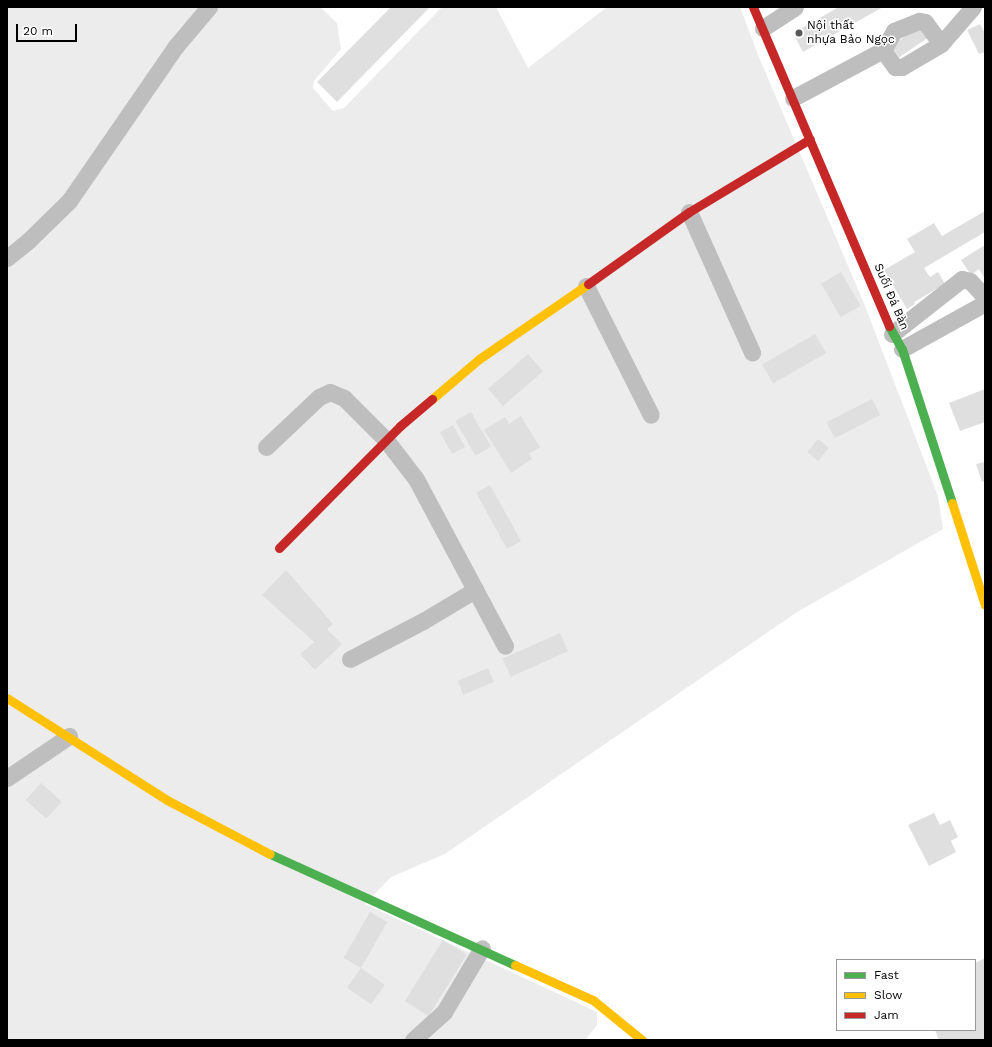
<!DOCTYPE html>
<meta charset="utf-8">
<style>
body{margin:0}
#map{position:relative;width:992px;height:1047px;overflow:hidden;background:#fff;font-family:"Work Sans",sans-serif}
div>[style]{position:absolute}
.green>*{inset:0;background:#ececec}
.building>*{inset:0;background:#dfdfdf;transform-origin:0 0}
.street>*{height:17px;margin:-8.5px;padding:0 8.5px;transform-origin:8.5px;border-radius:8.5px;background:#bebebe}
.fast>*{height:9px;margin:-4.5px;padding:0 4.5px;transform-origin:4.5px;border-radius:4.5px;background:#4caf50}
.slow>*{height:9px;margin:-4.5px;padding:0 4.5px;transform-origin:4.5px;border-radius:4.5px;background:#ffc107}
.jam>*{height:9px;margin:-4.5px;padding:0 4.5px;transform-origin:4.5px;border-radius:4.5px;background:#c62828}
.dots>*{width:11px;height:11px;translate:-50% -50%;box-sizing:border-box;border:2px solid #fff;border-radius:50%}
span{translate:-50% -50%;white-space:nowrap;text-align:center;line-height:1.15;-webkit-text-stroke:3px #fff;paint-order:stroke}
.poi-label{font-size:12px;color:#000}
.left{translate:0 -50%;text-align:left}
.street-label{font-size:12px;color:#000}
.frame{position:absolute;inset:0;border:8px solid #000;pointer-events:none}
.legend{position:absolute;left:836px;top:959px;width:140px;height:72px;box-sizing:border-box;background:#fff;border:1px solid #999;margin:0;padding:5px 7px;list-style:none;font-size:12px;color:#000}
.legend li{display:flex;align-items:center;gap:8px;height:20px}
.legend b{width:20px;border:1px solid #999}
.scale{position:absolute;left:16px;top:24px;width:61px;height:18px;box-sizing:border-box;border:2px solid #000;border-top:0;padding-left:5px;font-size:12px;line-height:14px;white-space:nowrap;color:#000;-webkit-text-stroke:3px #fff;paint-order:stroke}
</style>
<div id="map">
<div class="green">
<div style="clip-path:polygon(7px 7px,320px 7px,337px 23px,341px 49px,314px 81px,313px 88px,333px 111px,344px 108px,442px 7px,496px 7px,528px 68px,607px 7px,740px 7px,758px 55px,863px 301px,938px 496px,943px 529px,797px 612px,445px 854px,391px 877px,365px 904px,597px 1012px,597px 1025px,585px 1040px,7px 1040px)"></div>
</div>
<div class="building">
<div style="clip-path:polygon(391px 7px,430px 7px,337px 102px,317px 82px)"></div>
<div style="clip-path:polygon(839px 7px,883px 7px,803px 52px,793px 33px)"></div>
<div style="clip-path:polygon(980px 24px,985px 33px,985px 52px,979px 54px,967px 30px)"></div>
<div style="left:922px;top:25px;width:14px;height:37px;rotate:56deg"></div>
<div style="clip-path:polygon(985px 211px,985px 232px,924px 268px,930px 277px,938px 272px,945px 284px,914px 302px,915px 304px,907px 309px,884px 270px,915px 252px,907px 239px,934px 223px,942px 236px)"></div>
<div style="clip-path:polygon(985px 245px,985px 279px,979px 269px,971px 275px,961px 260px)"></div>
<div style="left:841px;top:272px;width:39px;height:23px;rotate:60deg"></div>
<div style="left:815px;top:334px;width:22px;height:61px;rotate:60deg"></div>
<div style="left:528px;top:354px;width:23px;height:53px;rotate:49deg"></div>
<div style="clip-path:polygon(985px 389px,985px 422px,960px 431px,949px 403px)"></div>
<div style="left:872px;top:399px;width:18px;height:51px;rotate:63deg"></div>
<div style="left:471px;top:412px;width:40px;height:18px;rotate:60deg"></div>
<div style="clip-path:polygon(521px 416px,540px 447px,529px 454px,532px 459px,511px 473px,484px 430px,505px 417px,509px 424px)"></div>
<div style="left:453px;top:425px;width:25px;height:15px;rotate:61deg"></div>
<div style="left:818px;top:439px;width:14px;height:17px;rotate:39deg"></div>
<div style="clip-path:polygon(985px 462px,985px 481px,982px 482px,976px 464px)"></div>
<div style="left:490px;top:485px;width:64px;height:16px;rotate:61deg"></div>
<div style="clip-path:polygon(286px 570px,333px 624px,327px 629px,342px 644px,315px 670px,300px 654px,314px 642px,262px 595px)"></div>
<div style="left:560px;top:633px;width:20px;height:63px;rotate:66deg"></div>
<div style="left:488px;top:668px;width:15px;height:33px;rotate:67deg"></div>
<div style="left:41px;top:783px;width:28px;height:23px;rotate:42deg"></div>
<div style="clip-path:polygon(934px 813px,940px 825px,950px 820px,958px 837px,951px 841px,956px 852px,929px 866px,908px 825px)"></div>
<div style="left:370px;top:912px;width:20px;height:53px;rotate:30deg"></div>
<div style="left:443px;top:940px;width:28px;height:72px;rotate:32deg"></div>
<div style="clip-path:polygon(985px 958px,985px 1040px,939px 1040px,935px 1030px,975px 1030px,975px 963px)"></div>
<div style="left:361px;top:968px;width:29px;height:24px;rotate:35deg"></div>
</div>
<div class="street">
<div style="left:763px;top:28px;width:38px;rotate:-33deg"></div>
<div style="left:883px;top:50px;width:21px;rotate:55deg"></div>
<div style="left:895px;top:67px;width:7px"></div>
<div style="left:902px;top:67px;width:45px;rotate:-30.5deg"></div>
<div style="left:941px;top:44px;width:49px;rotate:-49.1deg"></div>
<div style="left:793px;top:98px;width:102px;rotate:-28.1deg"></div>
<div style="left:883px;top:50px;width:22px;rotate:-60deg"></div>
<div style="left:894px;top:31px;width:27px;rotate:-22deg"></div>
<div style="left:919px;top:21px;width:6px;rotate:9deg"></div>
<div style="left:925px;top:22px;width:27px;rotate:54deg"></div>
<div style="left:689px;top:212px;width:154px;rotate:65.8deg"></div>
<div style="left:7px;top:258px;width:28px;rotate:-39deg"></div>
<div style="left:29px;top:240px;width:56px;rotate:-44.3deg"></div>
<div style="left:69px;top:201px;width:188px;rotate:-55.4deg"></div>
<div style="left:176px;top:46px;width:51px;rotate:-49.8deg"></div>
<div style="left:586px;top:286px;width:144px;rotate:63.3deg"></div>
<div style="left:892px;top:334px;width:89px;rotate:-38.2deg"></div>
<div style="left:962px;top:279px;width:8px;rotate:14deg"></div>
<div style="left:970px;top:281px;width:22px;rotate:47deg"></div>
<div style="left:902px;top:349px;width:95px;rotate:-29deg"></div>
<div style="left:266px;top:447px;width:73px;rotate:-43.3deg"></div>
<div style="left:319px;top:397px;width:12px;rotate:-24deg"></div>
<div style="left:330px;top:392px;width:15px;rotate:23deg"></div>
<div style="left:344px;top:398px;width:59px;rotate:45deg"></div>
<div style="left:386px;top:440px;width:49px;rotate:52.4deg"></div>
<div style="left:416px;top:479px;width:189px;rotate:61.9deg"></div>
<div style="left:350px;top:659px;width:82px;rotate:-27.5deg"></div>
<div style="left:423px;top:621px;width:61px;rotate:-30.8deg"></div>
<div style="left:7px;top:778px;width:75px;rotate:-34.1deg"></div>
<div style="left:413px;top:1040px;width:42px;rotate:-42.1deg"></div>
<div style="left:444px;top:1012px;width:74px;rotate:-59.3deg"></div>
</div>
<div class="fast">
<div style="left:889px;top:326px;width:26px;rotate:61deg"></div>
<div style="left:902px;top:349px;width:162px;rotate:72deg"></div>
<div style="left:270px;top:854px;width:269px;rotate:24.4deg"></div>
</div>
<div class="slow">
<div style="left:432px;top:399px;width:62px;rotate:-40.4deg"></div>
<div style="left:479px;top:359px;width:132px;rotate:-34.5deg"></div>
<div style="left:952px;top:503px;width:107px;rotate:72.1deg"></div>
<div style="left:7px;top:698px;width:190px;rotate:32.5deg"></div>
<div style="left:167px;top:800px;width:116px;rotate:27.7deg"></div>
<div style="left:515px;top:965px;width:85px;rotate:24.2deg"></div>
<div style="left:593px;top:1000px;width:63px;rotate:39.2deg"></div>
</div>
<div class="jam">
<div style="left:753px;top:7px;width:347px;rotate:66.9deg"></div>
<div style="left:588px;top:284px;width:124px;rotate:-35.5deg"></div>
<div style="left:689px;top:212px;width:141px;rotate:-31.1deg"></div>
<div style="left:279px;top:548px;width:172px;rotate:-45.2deg"></div>
<div style="left:400px;top:426px;width:42px;rotate:-40.2deg"></div>
</div>
<div class="dots">
<div style="left:799px;top:33px;background:#595959"></div>
</div>
<div class="poi-label">
<span class="left" style="left:807px;top:33px">Nội thất<br>nhựa Bảo Ngọc</span>
</div>
<div class="street-label">
<span style="left:891px;top:297px;rotate:67deg">Suối Đá Bàn</span>
</div>
<div class="frame"></div>
<ul class="legend">
<li><b style="height:5px;background:#4caf50"></b>Fast</li>
<li><b style="height:5px;background:#ffc107"></b>Slow</li>
<li><b style="height:5px;background:#c62828"></b>Jam</li>
</ul>
<div class="scale">20 m</div>
</div>
